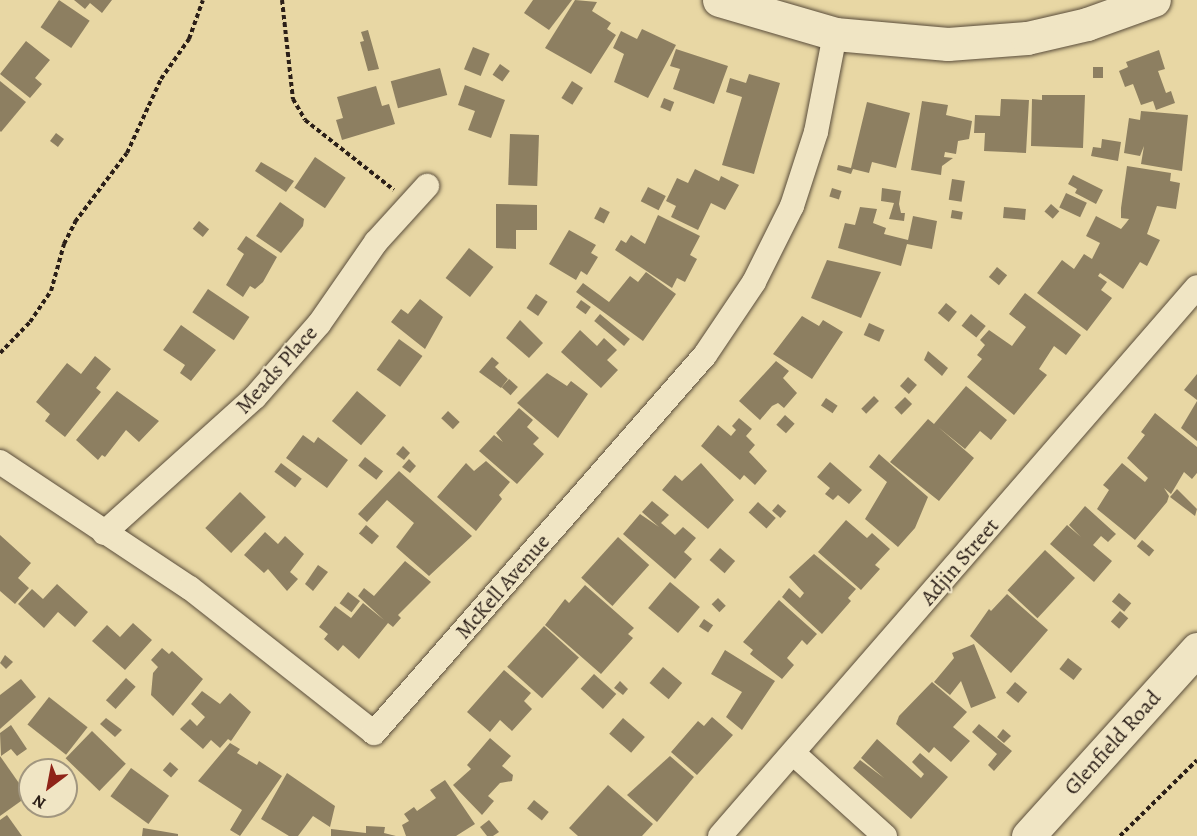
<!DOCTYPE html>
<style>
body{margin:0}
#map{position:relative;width:1197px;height:836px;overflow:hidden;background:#e8d7a4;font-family:Alegreya,serif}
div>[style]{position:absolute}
.building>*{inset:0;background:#8d7f61;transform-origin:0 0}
.path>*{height:4px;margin-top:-2px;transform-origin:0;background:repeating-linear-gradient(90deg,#2b1f18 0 4.5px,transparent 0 7.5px)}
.roads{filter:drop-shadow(0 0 2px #5a4d3b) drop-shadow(0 0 2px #5a4d3b)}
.street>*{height:24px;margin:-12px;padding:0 12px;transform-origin:12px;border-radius:12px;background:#f0e5c4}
.secondary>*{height:33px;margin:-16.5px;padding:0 16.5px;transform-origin:16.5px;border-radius:16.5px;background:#f0e5c4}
span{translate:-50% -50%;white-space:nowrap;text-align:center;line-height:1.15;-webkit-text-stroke:4.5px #f0e5c4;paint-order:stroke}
.street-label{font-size:22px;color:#2b1f18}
.north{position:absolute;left:18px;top:758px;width:60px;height:60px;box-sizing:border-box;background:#f0e5c4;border:2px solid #a1967f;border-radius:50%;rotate:212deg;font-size:16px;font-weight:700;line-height:24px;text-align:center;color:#2b1f18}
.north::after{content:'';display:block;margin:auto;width:21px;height:27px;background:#8f2418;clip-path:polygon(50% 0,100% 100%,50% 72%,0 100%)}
</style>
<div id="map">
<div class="building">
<div style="left:59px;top:0;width:37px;height:33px;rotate:34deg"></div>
<div style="clip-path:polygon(74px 0,112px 0,102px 13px,90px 3px,85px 9px)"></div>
<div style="clip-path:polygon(533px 0,572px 0,549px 30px,524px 13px)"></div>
<div style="clip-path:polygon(575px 0,597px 2px,592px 11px,611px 23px,607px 29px,616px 35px,591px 74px,545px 48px)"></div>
<div style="clip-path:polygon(642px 29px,676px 45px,648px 98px,614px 82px,624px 54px,613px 48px,621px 31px,637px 39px)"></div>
<div style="clip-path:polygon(368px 30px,379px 69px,368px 71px,360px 42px,364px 41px,361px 32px)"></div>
<div style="clip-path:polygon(26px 41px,50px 60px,35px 78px,42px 84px,30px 98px,0 74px)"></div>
<div style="left:473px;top:47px;width:18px;height:24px;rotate:22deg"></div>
<div style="clip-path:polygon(676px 49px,728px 66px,714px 104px,673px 89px,680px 69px,670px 66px)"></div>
<div style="clip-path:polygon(1159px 50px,1165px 69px,1158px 71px,1166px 93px,1171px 91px,1175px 103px,1156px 110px,1153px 101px,1141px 105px,1133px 84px,1125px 87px,1119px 71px,1128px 67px,1126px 62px)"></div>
<div style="left:500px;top:64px;width:12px;height:13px;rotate:35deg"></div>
<div style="left:1093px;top:67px;width:10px;height:11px"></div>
<div style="left:440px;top:68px;width:28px;height:51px;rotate:75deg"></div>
<div style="clip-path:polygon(749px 74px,780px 83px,754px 174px,722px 165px,742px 97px,726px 92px,730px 78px,746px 83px)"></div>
<div style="clip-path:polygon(0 81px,26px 102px,1px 132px,0 131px)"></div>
<div style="left:572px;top:81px;width:13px;height:20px;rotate:32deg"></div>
<div style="clip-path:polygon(465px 85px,505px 100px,491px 138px,468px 130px,475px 111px,458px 105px)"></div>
<div style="clip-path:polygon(376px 86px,382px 106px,389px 104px,395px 124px,342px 140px,336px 120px,343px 118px,337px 97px)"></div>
<div style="clip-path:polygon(1042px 95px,1085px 95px,1083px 148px,1031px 146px,1032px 99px,1042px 100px)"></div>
<div style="left:664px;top:98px;width:11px;height:10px;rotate:22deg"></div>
<div style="clip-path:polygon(1001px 99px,1029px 100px,1026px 153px,984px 151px,985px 133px,974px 133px,975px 115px,1000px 116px)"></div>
<div style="clip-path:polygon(922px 101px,948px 105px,946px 115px,972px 121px,969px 139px,958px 141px,956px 154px,945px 152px,944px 157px,953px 158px,942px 166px,941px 175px,911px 170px)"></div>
<div style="clip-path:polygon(867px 102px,910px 113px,896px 168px,872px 162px,869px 173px,853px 169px,851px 174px,837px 170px,838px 165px,851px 168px)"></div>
<div style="clip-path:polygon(1141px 111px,1188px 115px,1182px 171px,1141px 164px,1144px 146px,1140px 156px,1124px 153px,1129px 118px,1140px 120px)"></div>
<div style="left:56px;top:133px;width:10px;height:10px;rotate:37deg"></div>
<div style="left:510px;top:134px;width:29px;height:51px;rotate:2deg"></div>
<div style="clip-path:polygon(1102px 139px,1121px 142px,1118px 161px,1091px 156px,1093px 147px,1101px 148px)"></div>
<div style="left:315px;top:157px;width:37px;height:37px;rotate:34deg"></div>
<div style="clip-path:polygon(261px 162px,294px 181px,286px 192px,255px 171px)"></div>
<div style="clip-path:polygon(1127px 166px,1171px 173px,1170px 181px,1180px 183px,1176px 209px,1157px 206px,1147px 234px,1160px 240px,1147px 266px,1140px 262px,1123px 289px,1100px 273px,1098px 276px,1107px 282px,1101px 290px,1112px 298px,1087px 331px,1037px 293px,1062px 260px,1074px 269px,1084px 254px,1092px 259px,1100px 243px,1086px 236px,1096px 216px,1121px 229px,1126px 223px,1129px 219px,1121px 218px,1121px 208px)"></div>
<div style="clip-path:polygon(695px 169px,719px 181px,721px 176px,739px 185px,725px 210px,711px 203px,698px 230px,671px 217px,676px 206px,666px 201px,677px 178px,688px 183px)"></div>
<div style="clip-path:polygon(1073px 175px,1103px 190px,1096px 204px,1075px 193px,1077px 189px,1068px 184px)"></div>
<div style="left:952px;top:179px;width:13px;height:21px;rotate:9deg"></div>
<div style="left:648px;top:187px;width:20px;height:16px;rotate:27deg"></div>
<div style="left:832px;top:188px;width:10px;height:9px;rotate:17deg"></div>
<div style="clip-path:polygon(882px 188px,901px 191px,899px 204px,901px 213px,905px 213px,904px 221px,889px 219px,894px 203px,881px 201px)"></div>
<div style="left:1066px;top:193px;width:23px;height:16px;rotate:25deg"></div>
<div style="clip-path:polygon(280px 202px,304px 219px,303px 226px,281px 253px,256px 236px)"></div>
<div style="clip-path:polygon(496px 204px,537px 205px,537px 230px,516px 230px,516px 249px,496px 248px)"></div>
<div style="left:1051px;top:204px;width:11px;height:10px;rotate:41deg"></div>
<div style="left:600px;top:207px;width:11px;height:13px;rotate:27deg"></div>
<div style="clip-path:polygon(860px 207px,877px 209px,873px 223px,886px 228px,884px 234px,908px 240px,913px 216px,937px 221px,932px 249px,907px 244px,901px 266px,838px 248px,845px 223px,855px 225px)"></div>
<div style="left:1004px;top:207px;width:22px;height:11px;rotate:5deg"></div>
<div style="left:952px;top:210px;width:11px;height:8px;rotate:10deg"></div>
<div style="clip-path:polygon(658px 215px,700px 236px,690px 255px,697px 259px,685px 282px,677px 278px,672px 288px,615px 250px,621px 240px,626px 243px,631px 235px,645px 244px)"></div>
<div style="left:199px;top:221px;width:13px;height:10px;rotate:39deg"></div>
<div style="clip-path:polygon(569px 230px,596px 245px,591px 253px,598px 257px,587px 275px,581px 271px,576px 280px,549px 264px)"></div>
<div style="clip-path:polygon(246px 236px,277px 257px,263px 282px,255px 289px,250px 286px,243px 297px,226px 285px,244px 254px,237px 249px)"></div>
<div style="left:469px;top:248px;width:31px;height:38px;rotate:38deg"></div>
<div style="clip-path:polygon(827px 260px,881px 272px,861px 318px,811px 298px)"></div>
<div style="left:997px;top:267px;width:13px;height:13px;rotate:39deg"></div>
<div style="clip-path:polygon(646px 272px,676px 294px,643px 341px,576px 292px,583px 283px,609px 302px,630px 276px,638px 282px)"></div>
<div style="left:208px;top:289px;width:50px;height:28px;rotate:34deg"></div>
<div style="clip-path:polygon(1025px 293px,1081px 335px,1066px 355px,1054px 346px,1039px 369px,1047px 375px,1014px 415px,967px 377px,982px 359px,977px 355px,985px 345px,980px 340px,989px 330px,1012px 346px,1026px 327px,1009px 314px)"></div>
<div style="left:536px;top:294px;width:14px;height:17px;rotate:34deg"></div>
<div style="clip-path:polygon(420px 299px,443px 317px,425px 349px,391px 322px,401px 309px,408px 314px)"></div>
<div style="left:581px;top:300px;width:12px;height:9px;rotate:35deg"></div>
<div style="left:946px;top:303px;width:14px;height:13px;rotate:39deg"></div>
<div style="left:600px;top:314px;width:39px;height:9px;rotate:40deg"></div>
<div style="left:971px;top:314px;width:19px;height:15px;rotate:39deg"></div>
<div style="clip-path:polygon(802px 316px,819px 326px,823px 320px,843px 332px,812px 379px,773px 354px)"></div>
<div style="clip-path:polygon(520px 320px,543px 343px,529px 358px,506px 338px)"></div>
<div style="left:869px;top:323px;width:17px;height:13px;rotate:24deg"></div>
<div style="clip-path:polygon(181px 325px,216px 350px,191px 381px,180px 373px,185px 365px,163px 350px)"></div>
<div style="clip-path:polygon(580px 330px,597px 346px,604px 338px,617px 350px,607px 360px,618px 370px,601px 388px,561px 352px)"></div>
<div style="left:399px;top:339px;width:29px;height:38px;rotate:36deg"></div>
<div style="clip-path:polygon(928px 351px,948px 368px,942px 376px,924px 360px)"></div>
<div style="clip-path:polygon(95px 356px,111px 369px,96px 388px,101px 392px,65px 437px,45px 421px,50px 414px,36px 402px,67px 363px,81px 374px)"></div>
<div style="clip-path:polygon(492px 357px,499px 363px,495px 367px,508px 379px,501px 388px,479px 372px)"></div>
<div style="clip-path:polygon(776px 361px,789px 371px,783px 378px,797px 393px,784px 408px,778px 403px,772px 406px,760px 420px,739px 401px)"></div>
<div style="clip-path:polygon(547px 373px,567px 386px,571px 381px,588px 394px,558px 438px,517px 403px)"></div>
<div style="clip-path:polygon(1197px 374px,1197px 400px,1184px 390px)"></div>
<div style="left:908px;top:377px;width:12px;height:12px;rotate:42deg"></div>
<div style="left:509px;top:379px;width:12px;height:11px;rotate:42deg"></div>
<div style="clip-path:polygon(966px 386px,1007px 420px,991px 440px,980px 431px,965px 449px,938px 427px,974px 458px,939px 501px,890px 462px,928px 419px,934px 424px)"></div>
<div style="clip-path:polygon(117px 391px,159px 421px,139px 442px,126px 430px,105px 457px,102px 455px,98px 460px,76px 440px)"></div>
<div style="left:357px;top:391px;width:38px;height:39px;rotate:40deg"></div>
<div style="left:874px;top:396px;width:7px;height:18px;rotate:45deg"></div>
<div style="left:905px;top:397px;width:10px;height:15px;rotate:45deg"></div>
<div style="left:826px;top:398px;width:14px;height:9px;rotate:34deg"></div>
<div style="clip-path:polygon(1197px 401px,1197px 441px,1181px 428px)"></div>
<div style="clip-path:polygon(519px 408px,533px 420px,527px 427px,539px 438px,533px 444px,544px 454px,517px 484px,479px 451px,494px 435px,503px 442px,496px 433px)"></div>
<div style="left:448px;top:411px;width:16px;height:10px;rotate:43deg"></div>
<div style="clip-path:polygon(1155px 413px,1197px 447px,1197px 473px,1192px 479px,1184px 472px,1171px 494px,1164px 488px,1169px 496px,1167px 502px,1135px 540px,1097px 509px,1109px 490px,1103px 485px,1122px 463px,1145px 482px,1148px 478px,1127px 458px,1145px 435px,1141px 432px)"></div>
<div style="left:785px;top:415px;width:13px;height:13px;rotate:42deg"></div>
<div style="clip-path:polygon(739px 418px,752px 429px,746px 436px,755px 445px,749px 452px,767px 471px,755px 485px,744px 475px,740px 480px,701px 446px,718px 425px,731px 436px,736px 430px,732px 426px)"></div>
<div style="clip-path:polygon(303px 435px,314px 443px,318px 437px,348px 460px,327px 488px,286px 458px)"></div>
<div style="clip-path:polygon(403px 446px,410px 453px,404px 460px,396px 454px)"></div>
<div style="clip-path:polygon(879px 454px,928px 497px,915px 528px,898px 547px,865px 519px,887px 482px,869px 467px)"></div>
<div style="left:365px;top:457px;width:23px;height:11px;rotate:38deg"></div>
<div style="clip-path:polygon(409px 459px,416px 466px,410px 473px,402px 467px)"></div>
<div style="clip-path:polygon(486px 461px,510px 482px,499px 495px,502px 499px,476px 531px,437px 497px,466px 463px,474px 471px)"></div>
<div style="clip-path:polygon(830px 462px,862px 490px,849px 504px,838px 495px,833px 500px,825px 494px,830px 488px,817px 477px)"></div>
<div style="left:281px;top:463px;width:26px;height:11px;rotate:37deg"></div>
<div style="clip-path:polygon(701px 463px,734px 500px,708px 529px,662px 490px,675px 475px,682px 481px)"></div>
<div style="clip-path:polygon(399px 471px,472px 536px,429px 576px,396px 547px,414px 523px,387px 500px,367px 522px,358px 514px)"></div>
<div style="clip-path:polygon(1177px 489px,1197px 509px,1195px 516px,1170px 497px)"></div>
<div style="left:240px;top:492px;width:36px;height:50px;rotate:44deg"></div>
<div style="clip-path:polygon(652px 501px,669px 515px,661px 523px,675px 535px,683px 527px,696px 538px,684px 552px,692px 559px,675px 579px,623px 534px,640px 514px,659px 527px,642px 512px)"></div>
<div style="left:758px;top:502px;width:24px;height:14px;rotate:42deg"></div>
<div style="left:778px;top:504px;width:11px;height:9px;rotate:41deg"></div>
<div style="clip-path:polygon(1085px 506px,1116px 534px,1108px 542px,1101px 536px,1093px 545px,1112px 561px,1094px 582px,1050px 544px,1067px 525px,1081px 537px,1069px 525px)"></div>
<div style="clip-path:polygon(846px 520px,867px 538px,872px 533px,890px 549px,875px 565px,880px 569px,861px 590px,818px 552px)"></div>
<div style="left:366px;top:525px;width:17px;height:11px;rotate:40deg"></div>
<div style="clip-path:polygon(265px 532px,278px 544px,285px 536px,304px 554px,290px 572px,298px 579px,287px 591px,268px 569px,264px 573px,244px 555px)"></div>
<div style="clip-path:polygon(0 535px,31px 563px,18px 578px,29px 588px,15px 604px,0 591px)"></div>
<div style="left:618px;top:537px;width:42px;height:55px;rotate:42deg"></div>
<div style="left:1142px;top:540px;width:16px;height:8px;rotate:40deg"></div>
<div style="left:720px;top:548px;width:20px;height:16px;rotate:41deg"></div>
<div style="left:1045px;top:550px;width:41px;height:55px;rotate:43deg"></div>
<div style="clip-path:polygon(814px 554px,856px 589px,848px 598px,851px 601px,822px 634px,782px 597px,789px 588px,800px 598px,804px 593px,789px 577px)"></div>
<div style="clip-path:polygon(405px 561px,431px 582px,398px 615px,401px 618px,393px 627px,388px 623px,359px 659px,343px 645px,338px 651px,324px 639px,328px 634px,319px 627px,335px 606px,351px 618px,363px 603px,384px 620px,358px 596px,364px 588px,374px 596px)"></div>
<div style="clip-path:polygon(318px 565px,328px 572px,313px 591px,305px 584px)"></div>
<div style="left:670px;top:582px;width:39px;height:34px;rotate:40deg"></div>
<div style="clip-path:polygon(57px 584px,88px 612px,75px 627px,58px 612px,44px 628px,18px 604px,32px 589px,43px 599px)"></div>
<div style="clip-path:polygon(585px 585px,634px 628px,628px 634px,633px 638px,601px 674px,545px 625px,565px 599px,569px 603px)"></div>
<div style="left:348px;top:592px;width:15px;height:14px;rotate:37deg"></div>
<div style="left:1119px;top:593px;width:16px;height:11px;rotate:40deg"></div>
<div style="clip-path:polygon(1007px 594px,1048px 630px,1011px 673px,970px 636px,989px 609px,991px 611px)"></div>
<div style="left:718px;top:598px;width:11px;height:9px;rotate:45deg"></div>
<div style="clip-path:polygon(779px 600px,817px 634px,807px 645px,802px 640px,787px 658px,794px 665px,782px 679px,750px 654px,753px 650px,743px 642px)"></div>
<div style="left:1120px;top:611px;width:11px;height:14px;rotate:41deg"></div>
<div style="left:704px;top:619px;width:11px;height:9px;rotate:34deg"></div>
<div style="clip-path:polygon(133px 623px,152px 640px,125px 670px,92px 641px,107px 625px,120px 637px)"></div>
<div style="left:544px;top:626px;width:47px;height:55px;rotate:42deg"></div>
<div style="clip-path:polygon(974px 644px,996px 698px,971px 708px,961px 681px,950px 695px,934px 682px,954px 658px,952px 653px)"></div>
<div style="clip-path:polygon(162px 648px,169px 654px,172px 651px,203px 679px,173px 716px,151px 695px,153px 673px,158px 667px,151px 660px)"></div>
<div style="clip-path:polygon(725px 650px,775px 681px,742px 730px,726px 717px,742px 692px,711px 674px)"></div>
<div style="clip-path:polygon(5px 655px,13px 662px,6px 669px,0 663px)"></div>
<div style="left:1068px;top:658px;width:18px;height:14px;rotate:38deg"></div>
<div style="left:663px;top:667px;width:25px;height:21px;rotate:40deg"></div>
<div style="clip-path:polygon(504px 670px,531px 693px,524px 701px,532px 709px,512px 731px,500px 720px,490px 732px,467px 712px)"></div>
<div style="left:594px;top:674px;width:30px;height:20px;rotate:42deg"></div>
<div style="left:126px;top:678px;width:13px;height:30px;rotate:42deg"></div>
<div style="clip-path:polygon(21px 679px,36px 697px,0 729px,0 695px)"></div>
<div style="clip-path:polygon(620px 681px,628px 689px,623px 695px,614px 688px)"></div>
<div style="clip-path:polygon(932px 682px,967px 712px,953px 727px,970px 741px,951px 762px,934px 747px,929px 753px,896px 724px,899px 716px)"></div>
<div style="left:1015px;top:682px;width:16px;height:14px;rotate:40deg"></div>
<div style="clip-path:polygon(202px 691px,220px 704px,230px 693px,251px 712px,231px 741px,228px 739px,220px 748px,211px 740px,203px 749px,180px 729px,190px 719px,197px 726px,205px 717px,191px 704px)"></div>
<div style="left:49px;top:697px;width:49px;height:35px;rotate:38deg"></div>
<div style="clip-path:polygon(712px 717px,733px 735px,697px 775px,671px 752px,698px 721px,704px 726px)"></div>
<div style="clip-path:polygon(106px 718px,122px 730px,115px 737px,100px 724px)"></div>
<div style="left:623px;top:718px;width:29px;height:21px;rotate:41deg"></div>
<div style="clip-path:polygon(979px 724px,1012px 751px,994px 771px,988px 765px,997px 754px,972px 732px)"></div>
<div style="clip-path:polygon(11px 725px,27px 749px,17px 756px,11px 749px,1px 756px,0 733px)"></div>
<div style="clip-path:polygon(1003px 729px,1011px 736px,1004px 743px,997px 737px)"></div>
<div style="left:92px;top:731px;width:47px;height:38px;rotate:44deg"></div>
<div style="clip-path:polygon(490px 738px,511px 756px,502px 766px,513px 775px,512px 781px,500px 783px,488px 796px,494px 801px,482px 815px,453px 785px,471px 769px,467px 765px)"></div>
<div style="clip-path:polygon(877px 739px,921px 778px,924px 774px,912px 762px,920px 753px,948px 777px,911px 819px,853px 768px,860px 760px,884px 778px,861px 758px)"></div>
<div style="clip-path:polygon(230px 743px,240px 749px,237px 753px,257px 765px,259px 761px,282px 776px,240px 836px,230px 830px,242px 810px,198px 781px)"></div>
<div style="clip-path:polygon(0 756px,28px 796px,0 816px)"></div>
<div style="clip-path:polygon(670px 756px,694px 777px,657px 822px,627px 795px)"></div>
<div style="left:170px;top:762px;width:11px;height:11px;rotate:41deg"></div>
<div style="left:131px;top:768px;width:47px;height:35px;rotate:36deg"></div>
<div style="clip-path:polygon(287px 773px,335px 806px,330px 827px,313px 816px,298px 836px,289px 836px,261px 819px)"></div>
<div style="clip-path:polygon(445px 780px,475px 824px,456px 836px,406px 836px,402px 825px,409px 821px,404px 814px,414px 807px,417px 811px,436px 798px,430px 790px)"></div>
<div style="clip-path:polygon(608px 785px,653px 824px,642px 836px,578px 836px,569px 828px)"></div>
<div style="left:534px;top:800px;width:19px;height:11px;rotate:39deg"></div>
<div style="clip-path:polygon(7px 815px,22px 836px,0 836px,0 820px)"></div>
<div style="clip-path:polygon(489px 820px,499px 832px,493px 836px,487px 836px,480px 827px)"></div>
<div style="clip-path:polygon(366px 826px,385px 827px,384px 833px,396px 836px,331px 836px,331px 829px,366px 833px)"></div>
<div style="clip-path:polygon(143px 828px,178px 834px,178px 836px,142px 836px)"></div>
</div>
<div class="path">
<div style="left:282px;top:0;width:100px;rotate:83.7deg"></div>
<div style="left:293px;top:99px;width:24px;rotate:60deg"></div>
<div style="left:305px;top:120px;width:113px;rotate:38.2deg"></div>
<div style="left:0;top:353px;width:43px;rotate:-45.9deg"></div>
<div style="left:30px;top:322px;width:37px;rotate:-56deg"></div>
<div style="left:51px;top:291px;width:49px;rotate:-74.5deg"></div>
<div style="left:64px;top:244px;width:25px;rotate:-63deg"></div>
<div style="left:75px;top:222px;width:86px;rotate:-53deg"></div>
<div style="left:127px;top:153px;width:81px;rotate:-65.3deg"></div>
<div style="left:161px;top:79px;width:49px;rotate:-55deg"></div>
<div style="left:189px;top:39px;width:41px;rotate:-70.3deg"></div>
<div style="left:1120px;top:836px;width:108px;rotate:-44.6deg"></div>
</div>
<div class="roads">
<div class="street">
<div style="left:0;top:462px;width:228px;rotate:33.6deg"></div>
<div style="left:190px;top:588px;width:234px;rotate:38.2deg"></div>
<div style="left:374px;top:733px;width:502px;rotate:-48.79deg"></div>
<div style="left:705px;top:355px;width:88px;rotate:-56.1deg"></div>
<div style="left:754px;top:282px;width:85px;rotate:-63.4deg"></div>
<div style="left:792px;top:206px;width:78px;rotate:-72deg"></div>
<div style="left:816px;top:132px;width:100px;rotate:-79deg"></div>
<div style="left:104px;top:533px;width:203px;rotate:-42deg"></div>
<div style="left:255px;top:397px;width:97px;rotate:-48.8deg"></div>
<div style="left:319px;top:324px;width:100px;rotate:-55.2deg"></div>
<div style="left:376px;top:242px;width:76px;rotate:-47.7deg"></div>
<div style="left:793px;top:753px;width:124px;rotate:42.1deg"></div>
<div style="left:720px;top:836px;width:727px;rotate:-49.01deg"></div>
</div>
<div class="secondary">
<div style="left:719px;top:0;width:121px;rotate:16.3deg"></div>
<div style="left:835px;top:34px;width:113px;rotate:5.1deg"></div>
<div style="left:948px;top:44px;width:79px;rotate:-4.3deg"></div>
<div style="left:1027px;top:38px;width:62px;rotate:-13.1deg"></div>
<div style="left:1087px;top:24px;width:71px;rotate:-19.7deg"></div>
<div style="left:1028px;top:836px;width:252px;rotate:-47.9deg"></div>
</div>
</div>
<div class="street-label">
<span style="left:277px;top:370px;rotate:-48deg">Meads Place</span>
<span style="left:960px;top:562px;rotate:-49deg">Adjin Street</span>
<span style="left:503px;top:587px;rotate:-49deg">McKell Avenue</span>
<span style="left:1113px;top:743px;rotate:-48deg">Glenfield Road</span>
</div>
<div class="north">N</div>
</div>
